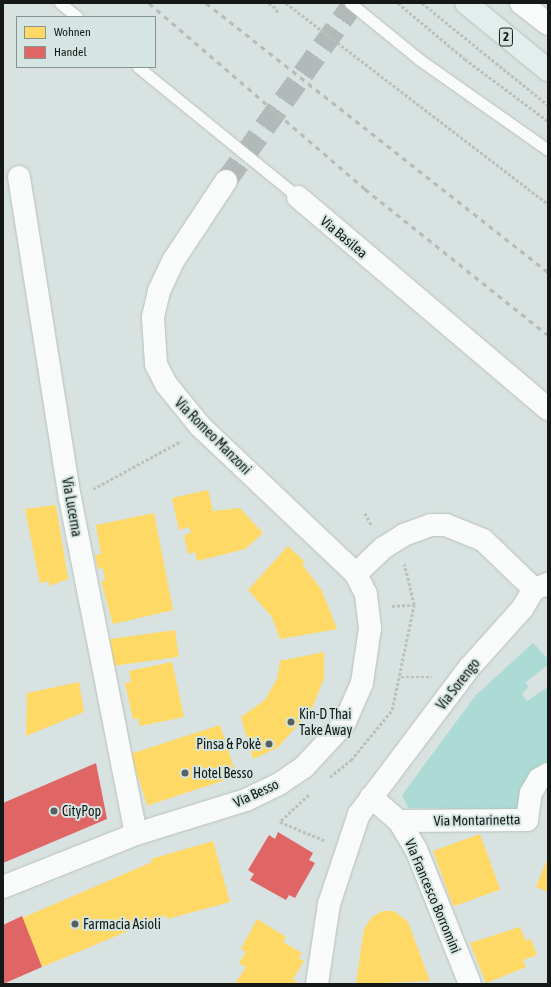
<!DOCTYPE html>
<meta charset="utf-8">
<style>
body{margin:0}
#map{position:relative;width:551px;height:987px;overflow:hidden;background:#d8e2e0;font-family:"Asap Condensed",sans-serif}
div>[style]{position:absolute}
.green>*{inset:0;background:#abdbd4}
.homes>*{inset:0;background:#ffd966;transform-origin:0 0}
.shops>*{inset:0;background:#e06666}
.secondary-tunnel>*{height:22px;margin-top:-11px;transform-origin:0;background:repeating-linear-gradient(90deg,#b1bab8 0 22px,transparent 0 33px)}
.path>*{height:2.5px;margin-top:-1.25px;transform-origin:0;background:repeating-linear-gradient(90deg,#bcc0bf 0 3px,transparent 0 5px)}
.roads{filter:drop-shadow(0 0 1px #b8c0be) drop-shadow(0 0 1px #b8c0be)}
.lane>*{height:11px;margin:-5.5px;padding:0 5.5px;transform-origin:5.5px;border-radius:5.5px;background:#f9fbfa}
.street>*{height:22px;margin:-11px;padding:0 11px;transform-origin:11px;border-radius:11px;background:#f9fbfa}
.secondary>*{height:22px;margin:-11px;padding:0 11px;transform-origin:11px;border-radius:11px;background:#f9fbfa}
.primary>*{height:22px;margin:-11px;padding:0 11px;transform-origin:11px;border-radius:11px;background:#e1eeec}
.rail>*{height:3px;margin-top:-1.5px;transform-origin:0;background:repeating-linear-gradient(90deg,#b9bbbb 0 5px,transparent 0 10px)}
.dots>*{width:11px;height:11px;translate:-50% -50%;box-sizing:border-box;border:2px solid #d5e5e2;border-radius:50%}
span{translate:-50% -50%;white-space:nowrap;text-align:center;line-height:1.15;-webkit-text-stroke:4px #d5e5e2;paint-order:stroke}
.shield-label span{padding:1px 3px;background:#d5e5e2;border:1px solid;border-radius:3px;-webkit-text-stroke-width:0}
.shield-label{font-size:13px;color:#141918;font-weight:700}
.street-label{font-size:14px;color:#141918}
.poi-label{font-size:14px;color:#141918}
.left{translate:0 -50%;text-align:left}
.right{translate:-100% -50%;text-align:right}
.frame{position:absolute;inset:0;border:4px solid #141918;pointer-events:none}
.legend{position:absolute;left:16px;top:16px;width:140px;height:52px;box-sizing:border-box;background:#d5e5e2;border:1px solid #889391;margin:0;padding:5px 7px;list-style:none;font-size:12px;color:#141918}
.legend li{display:flex;align-items:center;gap:8px;height:20px}
.legend b{width:20px;border:1px solid #889391}
</style>
<div id="map">
<div class="green">
<div style="clip-path:polygon(533px 643px,548px 659px,548px 665px,526px 682px,528px 687px,522px 694px,527px 701px,548px 687px,548px 764px,523px 784px,522px 810px,408px 808px,402px 795px,476px 695px)"></div>
</div>
<div class="homes">
<div style="clip-path:polygon(208px 490px,213px 511px,240px 508px,263px 533px,245px 549px,197px 561px,195px 552px,188px 554px,184px 535px,191px 533px,189px 527px,179px 530px,172px 498px)"></div>
<div style="clip-path:polygon(56px 505px,68px 579px,49px 586px,49px 581px,40px 583px,25px 509px)"></div>
<div style="clip-path:polygon(154px 513px,173px 610px,113px 624px,101px 581px,105px 581px,103px 568px,98px 569px,95px 555px,101px 554px,96px 525px)"></div>
<div style="clip-path:polygon(288px 546px,305px 562px,302px 564px,321px 589px,337px 629px,280px 639px,272px 617px,248px 590px)"></div>
<div style="left:175px;top:630px;width:27px;height:67px;rotate:82deg"></div>
<div style="clip-path:polygon(324px 652px,324px 678px,311px 711px,277px 748px,253px 759px,241px 717px,265px 700px,277px 679px,280px 661px)"></div>
<div style="clip-path:polygon(172px 662px,184px 717px,140px 726px,138px 718px,133px 719px,125px 683px,131px 682px,129px 671px)"></div>
<div style="clip-path:polygon(79px 682px,84px 712px,26px 736px,27px 693px)"></div>
<div style="left:220px;top:725px;width:54px;height:94px;rotate:72deg"></div>
<div style="left:480px;top:834px;width:59px;height:50px;rotate:70deg"></div>
<div style="clip-path:polygon(213px 841px,230px 902px,167px 919px,166px 915px,42px 967px,22px 918px,152px 862px,151px 859px)"></div>
<div style="clip-path:polygon(548px 857px,548px 892px,536px 887px)"></div>
<div style="clip-path:polygon(383px 911px,394px 911px,408px 922px,430px 981px,356px 984px,364px 929px,372px 917px)"></div>
<div style="clip-path:polygon(257px 919px,286px 937px,283px 942px,302px 953px,298px 958px,304px 961px,293px 979px,298px 984px,235px 984px,246px 967px,239px 963px,246px 952px,241px 949px)"></div>
<div style="clip-path:polygon(520px 927px,526px 941px,531px 939px,537px 955px,523px 960px,526px 967px,486px 983px,470px 943px)"></div>
</div>
<div class="shops">
<div style="clip-path:polygon(96px 763px,107px 819px,3px 863px,3px 803px)"></div>
<div style="clip-path:polygon(278px 832px,313px 853px,309px 860px,315px 863px,295px 898px,289px 895px,286px 900px,250px 880px,254px 874px,248px 870px,269px 835px,275px 839px)"></div>
<div style="clip-path:polygon(22px 916px,42px 967px,3px 984px,3px 925px)"></div>
</div>
<div class="secondary-tunnel">
<div style="left:226px;top:181px;width:219px;rotate:-54.3deg"></div>
</div>
<div class="path">
<div style="left:269px;top:3px;width:11px;rotate:38deg"></div>
<div style="left:278px;top:10px;width:5px;rotate:127deg"></div>
<div style="left:286px;top:3px;width:330px;rotate:37.5deg"></div>
<div style="left:398px;top:3px;width:87px;rotate:39.9deg"></div>
<div style="left:465px;top:59px;width:104px;rotate:36.8deg"></div>
<div style="left:422px;top:3px;width:162px;rotate:39deg"></div>
<div style="left:93px;top:489px;width:100px;rotate:-28.6deg"></div>
<div style="left:365px;top:513px;width:15px;rotate:62deg"></div>
<div style="left:392px;top:606px;width:22px;rotate:-3deg"></div>
<div style="left:414px;top:605px;width:42px;rotate:-103.7deg"></div>
<div style="left:401px;top:677px;width:31px"></div>
<div style="left:330px;top:777px;width:27px;rotate:-39deg"></div>
<div style="left:351px;top:760px;width:65px;rotate:-50.6deg"></div>
<div style="left:392px;top:710px;width:107px;rotate:-78.2deg"></div>
<div style="left:309px;top:795px;width:40px;rotate:137deg"></div>
<div style="left:280px;top:822px;width:50px;rotate:22.4deg"></div>
</div>
<div class="roads">
<div class="lane">
<div style="left:60px;top:3px;width:22px;rotate:39deg"></div>
<div style="left:350px;top:3px;width:90px;rotate:39.2deg"></div>
<div style="left:420px;top:60px;width:156px;rotate:35.1deg"></div>
<div style="left:138px;top:67px;width:206px;rotate:39.1deg"></div>
</div>
<div class="street">
<div style="left:521px;top:3px;width:34px;rotate:38deg"></div>
<div style="left:19px;top:177px;width:325px;rotate:81deg"></div>
<div style="left:70px;top:498px;width:342px;rotate:78.9deg"></div>
<div style="left:298px;top:197px;width:328px;rotate:40.3deg"></div>
<div style="left:534px;top:589px;width:15px;rotate:-20deg"></div>
<div style="left:371px;top:797px;width:37px;rotate:41deg"></div>
<div style="left:399px;top:821px;width:33px;rotate:59deg"></div>
<div style="left:416px;top:849px;width:145px;rotate:68.2deg"></div>
<div style="left:399px;top:821px;width:128px;rotate:-0.4deg"></div>
<div style="left:527px;top:820px;width:27px;rotate:-82deg"></div>
<div style="left:531px;top:793px;width:16px;rotate:-60deg"></div>
<div style="left:539px;top:779px;width:10px;rotate:-29deg"></div>
</div>
<div class="secondary">
<div style="left:3px;top:887px;width:143px;rotate:-21.7deg"></div>
<div style="left:136px;top:834px;width:115px;rotate:-17.2deg"></div>
<div style="left:246px;top:800px;width:37px;rotate:-26deg"></div>
<div style="left:279px;top:784px;width:30px;rotate:-34deg"></div>
<div style="left:304px;top:767px;width:59px;rotate:-47.1deg"></div>
<div style="left:344px;top:724px;width:45px;rotate:-66.3deg"></div>
<div style="left:362px;top:683px;width:56px;rotate:-81.7deg"></div>
<div style="left:370px;top:628px;width:34px;rotate:-97deg"></div>
<div style="left:366px;top:594px;width:22px;rotate:-117deg"></div>
<div style="left:356px;top:574px;width:215px;rotate:-136.5deg"></div>
<div style="left:200px;top:426px;width:54px;rotate:-129deg"></div>
<div style="left:166px;top:384px;width:22px;rotate:-117deg"></div>
<div style="left:156px;top:364px;width:47px;rotate:-93.7deg"></div>
<div style="left:153px;top:317px;width:27px;rotate:-77deg"></div>
<div style="left:159px;top:291px;width:33px;rotate:-65deg"></div>
<div style="left:173px;top:261px;width:96px;rotate:-56.5deg"></div>
<div style="left:317px;top:984px;width:81px;rotate:-81.5deg"></div>
<div style="left:329px;top:904px;width:95px;rotate:-71.6deg"></div>
<div style="left:359px;top:814px;width:183px;rotate:-53deg"></div>
<div style="left:469px;top:668px;width:79px;rotate:-48.1deg"></div>
<div style="left:522px;top:609px;width:23px;rotate:-59deg"></div>
<div style="left:534px;top:589px;width:71px;rotate:-136.1deg"></div>
<div style="left:483px;top:540px;width:40px;rotate:-158deg"></div>
<div style="left:446px;top:525px;width:15px;rotate:180deg"></div>
<div style="left:431px;top:525px;width:29px;rotate:160deg"></div>
<div style="left:404px;top:535px;width:25px;rotate:148deg"></div>
<div style="left:383px;top:548px;width:37px;rotate:136deg"></div>
</div>
<div class="primary">
<div style="left:466px;top:3px;width:106px;rotate:39.3deg"></div>
</div>
</div>
<div class="rail">
<div style="left:149px;top:3px;width:285px;rotate:40.7deg"></div>
<div style="left:365px;top:189px;width:234px;rotate:38.6deg"></div>
<div style="left:206px;top:3px;width:435px;rotate:38.2deg"></div>
</div>
<div class="dots">
<div style="left:291px;top:722px;background:#595f5e"></div>
<div style="left:269px;top:744px;background:#595f5e"></div>
<div style="left:185px;top:773px;background:#595f5e"></div>
<div style="left:54px;top:811px;background:#595f5e"></div>
<div style="left:75px;top:924px;background:#595f5e"></div>
</div>
<div class="shield-label">
<span style="left:506px;top:37px">2</span>
</div>
<div class="street-label">
<span style="left:344px;top:237px;rotate:40deg">Via Basilea</span>
<span style="left:213px;top:436px;rotate:45deg">Via Romeo Manzoni</span>
<span style="left:72px;top:507px;rotate:80deg">Via Lucerna</span>
<span style="left:458px;top:684px;rotate:-52deg">Via Sorengo</span>
<span style="left:256px;top:793px;rotate:-25deg">Via Besso</span>
<span style="left:477px;top:820px;rotate:-1deg">Via Montarinetta</span>
<span style="left:433px;top:896px;rotate:67deg">Via Francesco Borromini</span>
</div>
<div class="poi-label">
<span class="left" style="left:299px;top:722px">Kin-D Thai<br>Take Away</span>
<span class="right" style="left:261px;top:744px">Pinsa &amp; Pokè</span>
<span class="left" style="left:193px;top:773px">Hotel Besso</span>
<span class="left" style="left:62px;top:811px">CityPop</span>
<span class="left" style="left:83px;top:924px">Farmacia Asioli</span>
</div>
<div class="frame"></div>
<ul class="legend">
<li><b style="height:11px;background:#ffd966"></b>Wohnen</li>
<li><b style="height:11px;background:#e06666"></b>Handel</li>
</ul>
</div>
